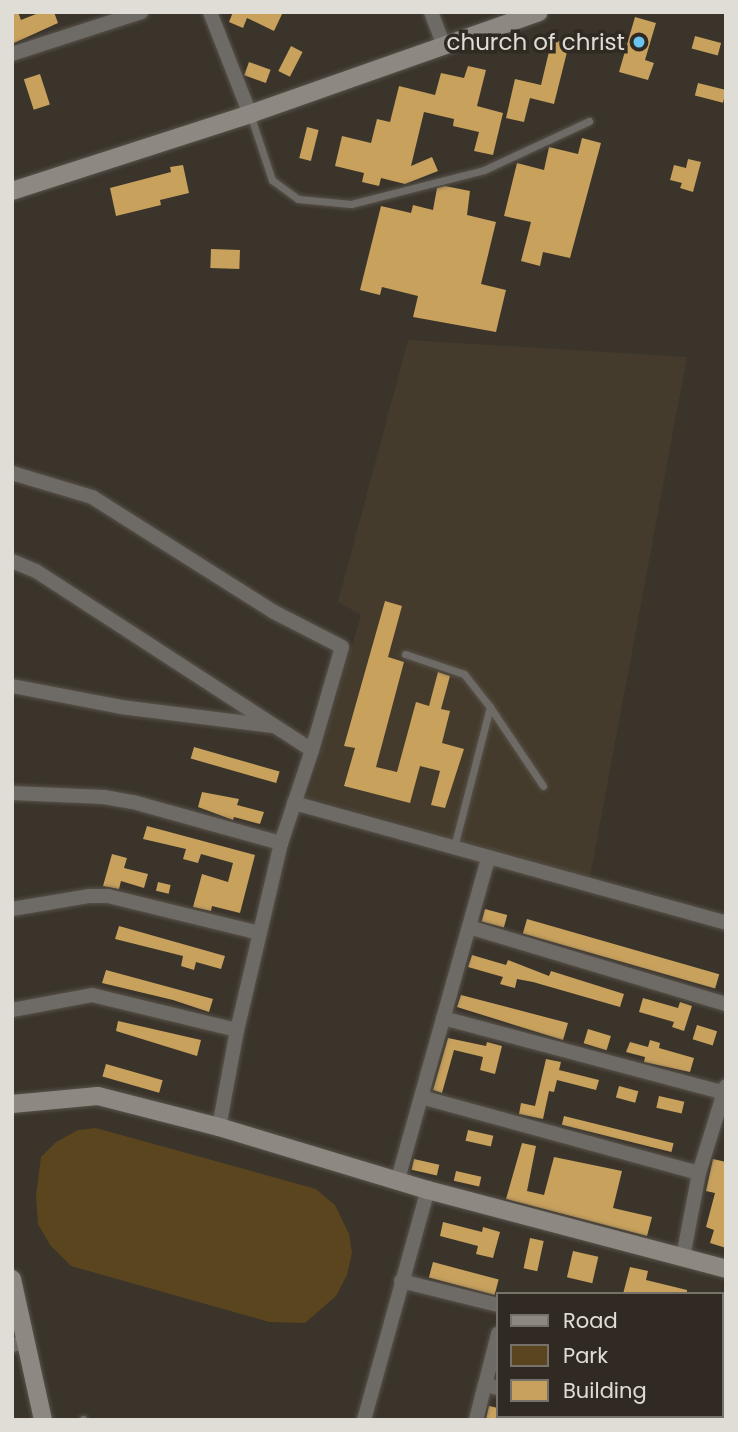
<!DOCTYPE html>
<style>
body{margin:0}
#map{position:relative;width:738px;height:1432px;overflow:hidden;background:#3a342b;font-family:Poppins,sans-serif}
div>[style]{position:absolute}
.built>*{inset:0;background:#443b2c}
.green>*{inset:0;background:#5a451e}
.building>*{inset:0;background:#c8a15d;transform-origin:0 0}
.roads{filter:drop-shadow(0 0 2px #58524a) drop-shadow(0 0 2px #58524a)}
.lane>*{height:7px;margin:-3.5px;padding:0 3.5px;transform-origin:3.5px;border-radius:3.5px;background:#6e6b66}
.street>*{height:14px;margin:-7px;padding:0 7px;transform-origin:7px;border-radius:7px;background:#6e6b66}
.secondary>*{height:18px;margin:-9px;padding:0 9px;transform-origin:9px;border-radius:9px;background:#8d8881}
.dots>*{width:19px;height:19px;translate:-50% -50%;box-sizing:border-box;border:4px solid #302a22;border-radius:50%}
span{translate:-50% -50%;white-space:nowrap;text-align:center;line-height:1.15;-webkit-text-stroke:7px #302a22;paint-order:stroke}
.poi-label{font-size:23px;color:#e0ddd7}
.right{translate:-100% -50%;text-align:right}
.frame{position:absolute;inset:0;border:14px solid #e0ddd7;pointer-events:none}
.legend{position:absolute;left:496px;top:1292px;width:228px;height:126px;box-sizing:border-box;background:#302a22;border:2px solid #76726a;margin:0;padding:9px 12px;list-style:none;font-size:21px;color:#e0ddd7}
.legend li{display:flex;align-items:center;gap:14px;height:35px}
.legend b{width:35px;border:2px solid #76726a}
</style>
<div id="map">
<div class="built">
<div style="clip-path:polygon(408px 340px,687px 357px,590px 877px,308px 797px,361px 615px,338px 602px)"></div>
</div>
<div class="green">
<div style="clip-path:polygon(96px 1128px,316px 1189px,335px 1205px,349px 1234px,352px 1253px,347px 1275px,336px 1296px,305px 1323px,269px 1322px,71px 1266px,50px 1245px,38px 1224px,36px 1196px,41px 1157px,56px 1142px,78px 1130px)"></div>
</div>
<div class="building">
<div style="clip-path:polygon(12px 12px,18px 12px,21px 20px,41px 12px,54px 12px,58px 23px,14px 43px)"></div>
<div style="clip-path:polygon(233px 12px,283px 12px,274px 31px,247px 18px,243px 28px,229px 22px)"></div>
<div style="clip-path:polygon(635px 17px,656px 23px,645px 60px,654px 63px,648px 80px,619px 72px)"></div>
<div style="left:695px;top:36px;width:27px;height:13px;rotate:15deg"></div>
<div style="clip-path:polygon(552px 39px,569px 44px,554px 104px,530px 98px,524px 122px,506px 118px,515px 79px,541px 85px)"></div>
<div style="left:291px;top:46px;width:13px;height:28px;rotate:27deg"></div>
<div style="left:249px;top:62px;width:23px;height:14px;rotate:20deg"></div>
<div style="clip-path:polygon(468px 66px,486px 70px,477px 106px,503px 113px,493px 155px,474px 151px,479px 132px,453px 126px,454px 119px,424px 112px,411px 166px,432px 157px,438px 171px,405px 184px,381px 178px,379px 186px,362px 182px,364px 173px,335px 166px,342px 136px,371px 143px,377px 119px,390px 122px,399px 86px,435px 95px,441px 73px,464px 78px)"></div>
<div style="left:40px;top:74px;width:32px;height:17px;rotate:72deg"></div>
<div style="left:698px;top:83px;width:29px;height:13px;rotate:14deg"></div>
<div style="left:307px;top:127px;width:12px;height:32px;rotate:14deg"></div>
<div style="clip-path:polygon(582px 138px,601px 143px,570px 258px,543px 252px,540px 266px,521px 261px,531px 222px,504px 216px,517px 163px,544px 170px,549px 147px,578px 154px)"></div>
<div style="clip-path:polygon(688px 159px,701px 162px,693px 192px,680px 188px,682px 183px,670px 180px,674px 165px,686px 168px)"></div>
<div style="clip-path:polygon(183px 165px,189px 193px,160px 200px,161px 205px,116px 216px,110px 188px,171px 172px,170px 167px)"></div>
<div style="clip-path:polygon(445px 186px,470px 191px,467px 215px,496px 222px,481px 284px,506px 290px,496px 332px,413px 317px,418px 296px,382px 287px,380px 295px,360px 290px,381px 206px,411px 213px,413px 205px,433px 210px,437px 188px)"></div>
<div style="left:211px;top:249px;width:29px;height:19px;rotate:2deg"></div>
<div style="clip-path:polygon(385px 601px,402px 606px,388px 657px,404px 662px,376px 767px,397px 772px,416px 702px,429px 706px,438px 672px,450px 676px,441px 709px,450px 711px,442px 743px,464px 749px,445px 808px,431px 805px,440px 771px,420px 766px,410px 803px,344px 786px,355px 748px,344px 746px)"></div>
<div style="left:194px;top:747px;width:89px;height:12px;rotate:16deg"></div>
<div style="clip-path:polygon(202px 792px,239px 799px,237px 805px,264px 812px,260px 824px,234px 817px,233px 820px,198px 807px)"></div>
<div style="clip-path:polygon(147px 826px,255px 855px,240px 913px,212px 906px,211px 911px,193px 907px,202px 874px,228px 882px,233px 863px,201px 854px,198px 863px,183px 859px,186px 849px,143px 839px)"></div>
<div style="clip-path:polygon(112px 854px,127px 858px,124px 868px,148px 874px,144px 888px,121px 881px,119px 889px,103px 886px)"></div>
<div style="left:158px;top:882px;width:13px;height:9px;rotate:13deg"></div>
<div style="left:485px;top:909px;width:23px;height:13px;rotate:15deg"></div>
<div style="left:527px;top:919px;width:200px;height:15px;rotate:16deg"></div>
<div style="clip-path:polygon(119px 926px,225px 956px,221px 969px,196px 962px,194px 970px,181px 966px,183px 956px,115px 939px)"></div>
<div style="clip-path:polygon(472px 955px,506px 965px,508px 960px,549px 976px,551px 971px,624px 994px,620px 1007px,533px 982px,517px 979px,515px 988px,500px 984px,503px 977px,468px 967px)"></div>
<div style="clip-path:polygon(106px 970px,213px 999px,209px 1012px,173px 1000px,102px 983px)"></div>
<div style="clip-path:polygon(461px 995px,568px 1023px,563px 1040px,457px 1007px)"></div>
<div style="clip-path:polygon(643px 998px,678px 1008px,680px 1002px,692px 1006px,684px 1031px,672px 1027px,674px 1022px,639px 1012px)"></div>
<div style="clip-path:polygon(118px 1021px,201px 1040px,197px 1056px,116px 1031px)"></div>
<div style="left:697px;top:1025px;width:21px;height:15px;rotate:17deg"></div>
<div style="left:588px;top:1029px;width:24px;height:15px;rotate:17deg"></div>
<div style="clip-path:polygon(448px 1038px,486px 1046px,487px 1042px,502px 1046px,495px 1074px,480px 1070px,483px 1057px,454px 1050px,442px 1093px,433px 1090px)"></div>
<div style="clip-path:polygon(650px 1040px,660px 1043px,659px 1048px,694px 1058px,690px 1072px,644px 1062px,645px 1057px,626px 1052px,630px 1042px,648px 1047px)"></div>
<div style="clip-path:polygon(546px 1059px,561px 1062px,559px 1070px,599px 1080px,596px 1090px,557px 1080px,554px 1092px,549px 1091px,543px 1119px,519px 1114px,521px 1103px,535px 1106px)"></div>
<div style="left:106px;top:1064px;width:59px;height:13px;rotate:16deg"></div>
<div style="left:619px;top:1086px;width:20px;height:12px;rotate:15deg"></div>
<div style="left:659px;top:1096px;width:26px;height:12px;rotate:13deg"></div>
<div style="left:564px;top:1116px;width:113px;height:9px;rotate:14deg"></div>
<div style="left:468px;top:1130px;width:26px;height:11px;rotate:13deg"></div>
<div style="clip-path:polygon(522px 1143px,536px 1146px,527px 1191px,544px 1195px,554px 1157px,622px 1171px,613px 1208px,652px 1217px,647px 1236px,506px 1199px)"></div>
<div style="left:414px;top:1159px;width:26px;height:11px;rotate:13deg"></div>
<div style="clip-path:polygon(713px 1159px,726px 1162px,726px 1248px,710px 1243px,714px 1230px,706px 1227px,715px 1193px,706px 1191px)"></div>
<div style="left:456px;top:1171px;width:26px;height:10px;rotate:13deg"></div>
<div style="clip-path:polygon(443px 1222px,482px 1232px,483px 1227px,500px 1232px,493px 1258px,476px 1254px,478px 1246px,440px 1236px)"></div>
<div style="left:530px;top:1238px;width:14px;height:31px;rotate:12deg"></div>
<div style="left:573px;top:1251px;width:26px;height:27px;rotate:13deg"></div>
<div style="left:433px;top:1262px;width:68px;height:16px;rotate:15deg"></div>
<div style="clip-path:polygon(630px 1267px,648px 1271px,646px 1280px,687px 1290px,687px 1294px,623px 1294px)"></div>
<div style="clip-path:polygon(489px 1406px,498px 1408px,498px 1420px,486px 1419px)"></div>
</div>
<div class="roads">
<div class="lane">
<div style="left:250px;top:114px;width:70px;rotate:71.6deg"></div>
<div style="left:272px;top:180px;width:32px;rotate:36deg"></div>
<div style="left:298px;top:199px;width:53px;rotate:5.4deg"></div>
<div style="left:351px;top:204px;width:137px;rotate:-14.3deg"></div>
<div style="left:484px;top:170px;width:116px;rotate:-25deg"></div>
<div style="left:405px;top:654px;width:62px;rotate:18.7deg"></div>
<div style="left:464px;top:674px;width:42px;rotate:51.8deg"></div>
<div style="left:490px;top:707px;width:95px;rotate:56.1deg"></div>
<div style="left:454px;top:847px;width:145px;rotate:-75.6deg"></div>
<div style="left:83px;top:1419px;width:1px;rotate:90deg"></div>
</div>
<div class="street">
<div style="left:210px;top:12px;width:110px;rotate:68.6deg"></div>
<div style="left:431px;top:12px;width:36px;rotate:69deg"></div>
<div style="left:12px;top:54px;width:136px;rotate:-18deg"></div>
<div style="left:12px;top:473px;width:84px;rotate:16.7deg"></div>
<div style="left:92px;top:497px;width:215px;rotate:32.3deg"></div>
<div style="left:274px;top:612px;width:76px;rotate:27.2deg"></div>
<div style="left:342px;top:647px;width:107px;rotate:106.2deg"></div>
<div style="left:12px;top:561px;width:26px;rotate:23deg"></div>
<div style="left:36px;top:571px;width:329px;rotate:33deg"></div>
<div style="left:312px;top:750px;width:98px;rotate:108.4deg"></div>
<div style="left:281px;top:843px;width:192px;rotate:103.2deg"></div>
<div style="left:237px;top:1030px;width:99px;rotate:100.5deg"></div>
<div style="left:12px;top:686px;width:111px;rotate:10.9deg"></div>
<div style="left:121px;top:707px;width:151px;rotate:7.2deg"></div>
<div style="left:12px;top:793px;width:92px;rotate:2.5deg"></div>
<div style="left:104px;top:797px;width:29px;rotate:10deg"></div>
<div style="left:133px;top:802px;width:154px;rotate:15.5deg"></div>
<div style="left:294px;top:803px;width:448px;rotate:15.5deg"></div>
<div style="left:12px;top:909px;width:79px;rotate:-9.5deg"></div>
<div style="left:90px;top:896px;width:18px"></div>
<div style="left:108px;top:896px;width:156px;rotate:13.7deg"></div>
<div style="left:469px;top:927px;width:268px;rotate:16.7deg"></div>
<div style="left:12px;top:1010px;width:81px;rotate:-10.6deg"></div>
<div style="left:92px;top:995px;width:149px;rotate:13.6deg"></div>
<div style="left:443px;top:1018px;width:291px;rotate:14.9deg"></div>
<div style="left:421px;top:1097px;width:288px;rotate:15.3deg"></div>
<div style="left:398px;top:1179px;width:333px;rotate:-74.3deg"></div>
<div style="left:683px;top:1257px;width:86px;rotate:-79.2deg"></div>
<div style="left:699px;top:1173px;width:91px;rotate:-72.8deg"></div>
<div style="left:401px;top:1281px;width:100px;rotate:13.9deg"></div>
<div style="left:12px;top:1345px;width:14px;rotate:-12deg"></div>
<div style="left:722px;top:1365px;width:4px;rotate:14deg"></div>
<div style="left:485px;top:1385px;width:53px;rotate:-75.7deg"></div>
<div style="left:599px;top:1416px;width:14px;rotate:17deg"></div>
<div style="left:364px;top:1420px;width:239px;rotate:-74.5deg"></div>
<div style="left:476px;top:1420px;width:36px;rotate:-76deg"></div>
<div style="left:485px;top:1385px;width:13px;rotate:13deg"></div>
</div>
<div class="secondary">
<div style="left:12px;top:191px;width:250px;rotate:-17.9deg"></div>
<div style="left:250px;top:114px;width:306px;rotate:-19.4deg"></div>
<div style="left:12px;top:1104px;width:86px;rotate:-5.3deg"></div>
<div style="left:98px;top:1096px;width:125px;rotate:14.4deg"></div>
<div style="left:219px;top:1127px;width:218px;rotate:16.8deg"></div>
<div style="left:428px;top:1190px;width:308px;rotate:14.8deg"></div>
<div style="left:12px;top:1279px;width:144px;rotate:77.6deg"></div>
</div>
</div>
<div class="dots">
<div style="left:639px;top:42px;background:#6ac3f1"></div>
</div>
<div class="poi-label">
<span class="right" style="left:625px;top:42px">church of christ</span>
</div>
<div class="frame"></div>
<ul class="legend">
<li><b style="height:9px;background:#8d8881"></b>Road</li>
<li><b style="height:19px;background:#5a451e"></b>Park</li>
<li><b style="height:19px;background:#c8a15d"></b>Building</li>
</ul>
</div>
